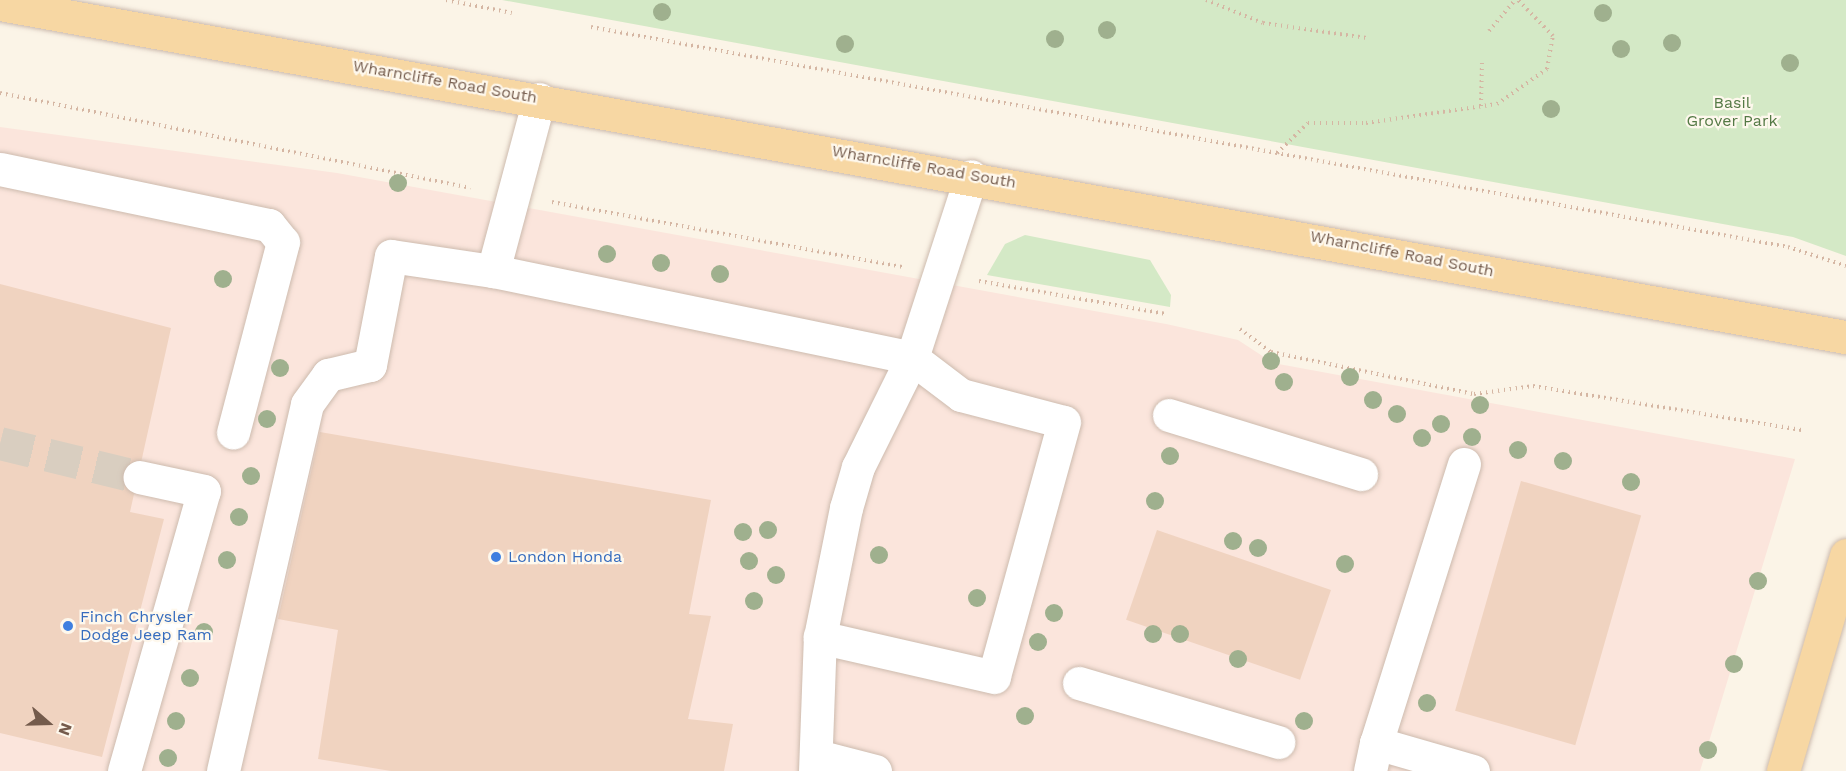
<!DOCTYPE html>
<style>
body{margin:0}
#map{position:relative;width:1846px;height:771px;overflow:hidden;background:#fbf4e7;font-family:"Work Sans",sans-serif}
div>[style]{position:absolute}
.commercial>*{inset:0;background:#fbe5dc}
.green>*{inset:0;background:#d4e9c6}
.building>*{inset:0;background:#f0d3c0;transform-origin:0 0}
.minor-tunnel>*{height:33px;margin-top:-16.5px;transform-origin:0;background:repeating-linear-gradient(90deg,#d9cec0 0 33px,transparent 0 49px)}
.path>*{height:4px;margin-top:-2px;transform-origin:0;background:repeating-linear-gradient(90deg,#d5b6a3 0 1.5px,transparent 0 6px)}
.roads{filter:drop-shadow(0 0 2px #cdbbae) drop-shadow(0 0 2px #cdbbae)}
.minor>*{height:33px;margin:-16.5px;padding:0 16.5px;transform-origin:16.5px;border-radius:16.5px;background:#fff}
.major>*{height:33px;margin:-16.5px;padding:0 16.5px;transform-origin:16.5px;border-radius:16.5px;background:#f7d7a3}
.trees>*{width:18px;height:18px;margin:-9px;border-radius:50%;background:#9fb08e}
.dots>*{width:16px;height:16px;translate:-50% -50%;box-sizing:border-box;border:3px solid #fef8ed;border-radius:50%}
span{translate:-50% -50%;white-space:nowrap;text-align:center;line-height:1.15;-webkit-text-stroke:4.5px #fef8ed;paint-order:stroke}
.street-label{font-size:16px;color:#745b4c}
.park-label{font-size:16px;color:#547945}
.shop-label{font-size:16px;color:#366cbe}
.left{translate:0 -50%;text-align:left}
.north{position:absolute;left:18px;top:693px;width:60px;height:60px;-webkit-text-stroke:4px #fef8ed;paint-order:stroke;rotate:110deg;font-size:16px;font-weight:700;line-height:24px;text-align:center;color:#745b4c}
.north::after{content:'';display:block;margin:auto;width:21px;height:27px;background:#745b4c;clip-path:polygon(50% 0,100% 100%,50% 72%,0 100%)}
</style>
<div id="map">
<div class="commercial">
<div style="clip-path:polygon(0 127px,337px 173px,1166px 324px,1238px 340px,1273px 363px,1795px 459px,1700px 771px,0 771px)"></div>
</div>
<div class="green">
<div style="clip-path:polygon(502px 0,1846px 0,1846px 256px,1793px 237px)"></div>
<div style="clip-path:polygon(1025px 235px,1150px 260px,1171px 295px,1170px 307px,987px 275px,1005px 244px)"></div>
</div>
<div class="building">
<div style="clip-path:polygon(0 284px,171px 328px,130px 512px,164px 519px,102px 757px,0 733px)"></div>
<div style="clip-path:polygon(320px 432px,711px 500px,689px 614px,711px 616px,688px 719px,733px 724px,724px 771px,391px 771px,318px 759px,338px 630px,278px 619px)"></div>
<div style="left:1521px;top:481px;width:125px;height:239px;rotate:16deg"></div>
<div style="left:1157px;top:530px;width:184px;height:95px;rotate:19deg"></div>
</div>
<div class="minor-tunnel">
<div style="left:0;top:443px;width:143px;rotate:13.7deg"></div>
</div>
<div class="path">
<div style="left:446px;top:0;width:67px;rotate:11.1deg"></div>
<div style="left:1206px;top:0;width:61px;rotate:22deg"></div>
<div style="left:1263px;top:23px;width:105px;rotate:8.2deg"></div>
<div style="left:591px;top:27px;width:1217px;rotate:10.41deg"></div>
<div style="left:1788px;top:247px;width:61px;rotate:18.1deg"></div>
<div style="left:1489px;top:31px;width:40px;rotate:-50deg"></div>
<div style="left:0;top:93px;width:480px;rotate:11.4deg"></div>
<div style="left:1481px;top:106px;width:43px;rotate:-88.7deg"></div>
<div style="left:1277px;top:153px;width:43px;rotate:-44.1deg"></div>
<div style="left:1308px;top:123px;width:58px"></div>
<div style="left:1366px;top:123px;width:132px;rotate:-8.3deg"></div>
<div style="left:1497px;top:104px;width:61px;rotate:-35deg"></div>
<div style="left:1547px;top:69px;width:34px;rotate:-80deg"></div>
<div style="left:1553px;top:36px;width:50px;rotate:-134.2deg"></div>
<div style="left:552px;top:202px;width:356px;rotate:10.5deg"></div>
<div style="left:979px;top:281px;width:190px;rotate:10deg"></div>
<div style="left:1240px;top:329px;width:39px;rotate:37deg"></div>
<div style="left:1271px;top:352px;width:207px;rotate:11.7deg"></div>
<div style="left:1474px;top:394px;width:60px;rotate:-7.7deg"></div>
<div style="left:1533px;top:386px;width:272px;rotate:9.3deg"></div>
</div>
<div class="roads">
<div class="minor">
<div style="left:0;top:169px;width:275px;rotate:11.8deg"></div>
<div style="left:269px;top:225px;width:22px;rotate:51deg"></div>
<div style="left:283px;top:242px;width:197px;rotate:104.7deg"></div>
<div style="left:493px;top:271px;width:428px;rotate:11.7deg"></div>
<div style="left:912px;top:358px;width:61px;rotate:37.1deg"></div>
<div style="left:961px;top:395px;width:106px;rotate:14.7deg"></div>
<div style="left:1064px;top:422px;width:264px;rotate:105.4deg"></div>
<div style="left:994px;top:677px;width:179px;rotate:-167.1deg"></div>
<div style="left:1169px;top:415px;width:201px;rotate:17.1deg"></div>
<div style="left:1464px;top:464px;width:293px;rotate:107.5deg"></div>
<div style="left:1376px;top:743px;width:101px;rotate:16.1deg"></div>
<div style="left:1079px;top:683px;width:208px;rotate:16.5deg"></div>
<div style="left:817px;top:756px;width:60px;rotate:14.5deg"></div>
<div style="left:124px;top:771px;width:291px;rotate:-74.1deg"></div>
<div style="left:204px;top:491px;width:66px;rotate:-167.8deg"></div>
<div style="left:223px;top:771px;width:376px;rotate:-77.1deg"></div>
<div style="left:307px;top:404px;width:36px;rotate:-54deg"></div>
<div style="left:328px;top:375px;width:43px;rotate:-13.4deg"></div>
<div style="left:370px;top:365px;width:111px;rotate:-79.1deg"></div>
<div style="left:391px;top:256px;width:103px;rotate:8.4deg"></div>
<div style="left:493px;top:271px;width:178px;rotate:-75deg"></div>
<div style="left:815px;top:771px;width:134px;rotate:-87.9deg"></div>
<div style="left:820px;top:637px;width:132px;rotate:-78.6deg"></div>
<div style="left:846px;top:508px;width:43px;rotate:-73.7deg"></div>
<div style="left:858px;top:467px;width:122px;rotate:-63.6deg"></div>
<div style="left:912px;top:358px;width:191px;rotate:-72deg"></div>
<div style="left:1370px;top:771px;width:29px;rotate:-78deg"></div>
</div>
<div class="major">
<div style="left:0;top:4px;width:1876px;rotate:10.23deg"></div>
<div style="left:1783px;top:771px;width:225px;rotate:-73.7deg"></div>
</div>
</div>
<div class="trees">
<div style="left:662px;top:12px"></div>
<div style="left:1603px;top:13px"></div>
<div style="left:1107px;top:30px"></div>
<div style="left:1055px;top:39px"></div>
<div style="left:1672px;top:43px"></div>
<div style="left:845px;top:44px"></div>
<div style="left:1621px;top:49px"></div>
<div style="left:1790px;top:63px"></div>
<div style="left:1551px;top:109px"></div>
<div style="left:398px;top:183px"></div>
<div style="left:607px;top:254px"></div>
<div style="left:661px;top:263px"></div>
<div style="left:720px;top:274px"></div>
<div style="left:223px;top:279px"></div>
<div style="left:1271px;top:361px"></div>
<div style="left:280px;top:368px"></div>
<div style="left:1350px;top:377px"></div>
<div style="left:1284px;top:382px"></div>
<div style="left:1373px;top:400px"></div>
<div style="left:1480px;top:405px"></div>
<div style="left:1397px;top:414px"></div>
<div style="left:267px;top:419px"></div>
<div style="left:1441px;top:424px"></div>
<div style="left:1472px;top:437px"></div>
<div style="left:1422px;top:438px"></div>
<div style="left:1518px;top:450px"></div>
<div style="left:1170px;top:456px"></div>
<div style="left:1563px;top:461px"></div>
<div style="left:251px;top:476px"></div>
<div style="left:1631px;top:482px"></div>
<div style="left:1155px;top:501px"></div>
<div style="left:239px;top:517px"></div>
<div style="left:768px;top:530px"></div>
<div style="left:743px;top:532px"></div>
<div style="left:1233px;top:541px"></div>
<div style="left:1258px;top:548px"></div>
<div style="left:879px;top:555px"></div>
<div style="left:227px;top:560px"></div>
<div style="left:749px;top:561px"></div>
<div style="left:1345px;top:564px"></div>
<div style="left:776px;top:575px"></div>
<div style="left:1758px;top:581px"></div>
<div style="left:977px;top:598px"></div>
<div style="left:754px;top:601px"></div>
<div style="left:1054px;top:613px"></div>
<div style="left:204px;top:632px"></div>
<div style="left:1153px;top:634px"></div>
<div style="left:1180px;top:634px"></div>
<div style="left:1038px;top:642px"></div>
<div style="left:1238px;top:659px"></div>
<div style="left:1734px;top:664px"></div>
<div style="left:190px;top:678px"></div>
<div style="left:1427px;top:703px"></div>
<div style="left:1025px;top:716px"></div>
<div style="left:176px;top:721px"></div>
<div style="left:1304px;top:721px"></div>
<div style="left:1708px;top:750px"></div>
<div style="left:168px;top:758px"></div>
</div>
<div class="dots">
<div style="left:496px;top:557px;background:#3f7fe0"></div>
<div style="left:68px;top:626px;background:#3f7fe0"></div>
</div>
<div class="street-label">
<span style="left:445px;top:82px;rotate:10deg">Wharncliffe Road South</span>
<span style="left:924px;top:167px;rotate:10deg">Wharncliffe Road South</span>
<span style="left:1402px;top:254px;rotate:11deg">Wharncliffe Road South</span>
</div>
<div class="park-label">
<span style="left:1732px;top:112px">Basil<br>Grover Park</span>
</div>
<div class="shop-label">
<span class="left" style="left:508px;top:557px">London Honda</span>
<span class="left" style="left:80px;top:626px">Finch Chrysler<br>Dodge Jeep Ram</span>
</div>
<div class="north">N</div>
</div>
